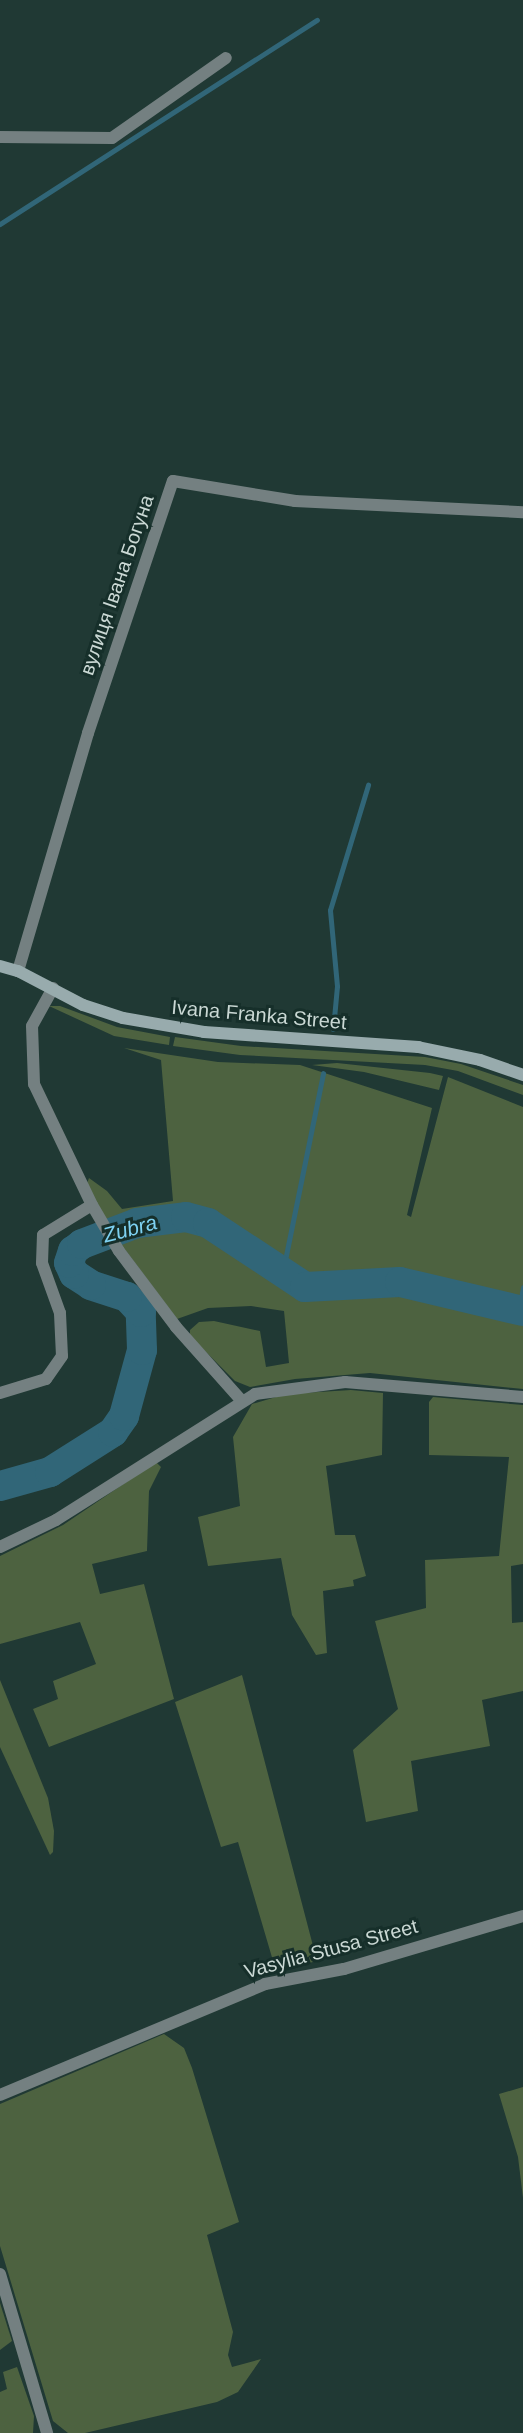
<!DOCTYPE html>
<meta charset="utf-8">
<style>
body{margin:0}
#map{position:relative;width:523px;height:2433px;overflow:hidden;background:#203934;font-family:Helvetica,sans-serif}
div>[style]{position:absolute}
.green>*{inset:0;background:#4d6240}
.stream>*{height:5px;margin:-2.5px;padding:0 2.5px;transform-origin:2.5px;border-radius:2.5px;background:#316678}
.river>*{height:30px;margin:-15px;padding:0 15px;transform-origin:15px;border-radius:15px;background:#316678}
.minor>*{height:12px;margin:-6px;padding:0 6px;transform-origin:6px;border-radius:6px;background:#748081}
.tertiary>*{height:12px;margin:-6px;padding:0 6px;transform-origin:6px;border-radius:6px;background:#748081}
.secondary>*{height:12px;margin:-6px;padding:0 6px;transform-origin:6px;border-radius:6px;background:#98abad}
span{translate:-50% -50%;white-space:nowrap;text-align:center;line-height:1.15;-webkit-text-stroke:6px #162f2a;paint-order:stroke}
.street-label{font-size:20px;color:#cad8d4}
.water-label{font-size:21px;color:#7dd1f1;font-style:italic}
</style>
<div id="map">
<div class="green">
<div style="clip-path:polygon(49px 1006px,60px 1006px,117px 1027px,170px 1037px,169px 1045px,114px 1036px)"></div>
<div style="clip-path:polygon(175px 1037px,241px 1046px,425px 1057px,461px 1064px,523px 1085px,523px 1095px,458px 1071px,425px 1065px,240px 1055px,173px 1046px)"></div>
<div style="clip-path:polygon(124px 1048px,218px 1062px,300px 1065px,432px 1108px,407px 1215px,411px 1217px,448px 1077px,523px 1107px,523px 1389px,370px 1373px,295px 1379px,250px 1387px,235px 1381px,190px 1336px,190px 1330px,199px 1322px,214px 1321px,260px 1331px,266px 1367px,289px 1363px,284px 1311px,251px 1306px,208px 1308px,177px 1319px,109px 1228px,86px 1186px,89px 1178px,107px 1191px,122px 1209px,173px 1201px,161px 1060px)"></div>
<div style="clip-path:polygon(337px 1063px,430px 1073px,443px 1076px,439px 1090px,364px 1072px,312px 1065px)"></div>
<div style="clip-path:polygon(351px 1390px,383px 1393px,382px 1455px,326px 1466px,335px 1535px,355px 1535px,366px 1576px,353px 1580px,354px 1586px,323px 1591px,327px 1653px,316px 1655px,292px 1615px,281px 1558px,208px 1566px,198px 1517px,240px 1506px,233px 1437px,252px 1404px,286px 1394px)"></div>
<div style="clip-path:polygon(433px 1397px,523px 1405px,523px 1564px,511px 1566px,512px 1623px,523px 1622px,523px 1691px,482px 1700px,490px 1746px,411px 1761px,418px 1811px,366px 1822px,353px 1750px,398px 1709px,375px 1621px,426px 1608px,425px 1560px,499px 1556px,509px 1457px,429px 1455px,429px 1402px)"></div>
<div style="clip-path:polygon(156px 1462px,161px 1467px,149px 1491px,147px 1551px,92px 1564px,100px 1594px,144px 1584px,174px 1699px,49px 1747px,33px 1709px,58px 1699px,53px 1681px,96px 1664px,80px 1622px,0 1644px,0 1556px,63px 1525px)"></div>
<div style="clip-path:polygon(242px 1675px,317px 1961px,276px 1971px,238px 1842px,221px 1847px,175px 1702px)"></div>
<div style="clip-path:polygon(0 1680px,48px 1798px,54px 1831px,53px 1852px,50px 1855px,0 1747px)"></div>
<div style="clip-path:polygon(164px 2034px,184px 2048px,192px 2068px,239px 2222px,207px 2235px,233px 2332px,228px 2355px,232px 2367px,261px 2359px,238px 2392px,217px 2402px,85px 2433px,68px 2433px,53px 2421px,0 2246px,0 2104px)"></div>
<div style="clip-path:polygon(523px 2087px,523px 2198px,518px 2157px,499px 2094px)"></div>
<div style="clip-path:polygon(0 2303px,12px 2341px,0 2350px)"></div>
<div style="clip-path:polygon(17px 2367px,34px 2416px,33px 2433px,0 2433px,0 2392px,7px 2389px,3px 2372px)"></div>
</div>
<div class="stream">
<div style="left:0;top:224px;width:377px;rotate:-32.8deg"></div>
<div style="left:333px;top:1029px;width:43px;rotate:-84.7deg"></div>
<div style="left:337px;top:986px;width:76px;rotate:-95.3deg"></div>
<div style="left:330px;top:910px;width:131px;rotate:-73.1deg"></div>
<div style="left:282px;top:1275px;width:206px;rotate:-78.5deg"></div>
<div style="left:519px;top:1308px;width:21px;rotate:-79deg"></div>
</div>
<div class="river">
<div style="left:0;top:1486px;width:52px;rotate:-15.6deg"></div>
<div style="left:50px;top:1472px;width:75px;rotate:-32.4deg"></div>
<div style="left:113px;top:1432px;width:19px;rotate:-55deg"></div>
<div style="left:124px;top:1416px;width:68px;rotate:-74.7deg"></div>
<div style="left:142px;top:1350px;width:38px;rotate:-92deg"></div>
<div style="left:141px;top:1312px;width:21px;rotate:-133deg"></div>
<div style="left:127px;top:1297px;width:38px;rotate:-162deg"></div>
<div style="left:91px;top:1285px;width:20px;rotate:-147deg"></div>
<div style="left:74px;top:1274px;width:12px;rotate:-114deg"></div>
<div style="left:69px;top:1263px;width:13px;rotate:-72deg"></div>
<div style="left:73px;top:1251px;width:11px;rotate:-38deg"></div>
<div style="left:82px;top:1244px;width:59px;rotate:-20.9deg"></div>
<div style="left:137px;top:1223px;width:49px;rotate:-7deg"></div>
<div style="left:186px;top:1217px;width:23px;rotate:15deg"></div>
<div style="left:208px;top:1223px;width:116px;rotate:33.4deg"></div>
<div style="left:305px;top:1287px;width:95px;rotate:-3deg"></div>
<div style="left:400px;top:1282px;width:126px;rotate:13.3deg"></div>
</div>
<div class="minor">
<div style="left:0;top:137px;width:112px;rotate:0.5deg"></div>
<div style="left:112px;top:138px;width:139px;rotate:-35.1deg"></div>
<div style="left:18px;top:971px;width:248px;rotate:-73.6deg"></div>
<div style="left:88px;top:733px;width:266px;rotate:-71.4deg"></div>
<div style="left:173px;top:481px;width:124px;rotate:9.3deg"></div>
<div style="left:295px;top:501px;width:228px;rotate:2.8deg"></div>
<div style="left:53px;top:988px;width:43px;rotate:118.9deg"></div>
<div style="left:32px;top:1026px;width:58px;rotate:88deg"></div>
<div style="left:34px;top:1084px;width:134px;rotate:64.4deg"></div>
<div style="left:92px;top:1205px;width:53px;rotate:59.6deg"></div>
<div style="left:119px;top:1251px;width:95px;rotate:53.1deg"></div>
<div style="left:176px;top:1327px;width:98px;rotate:48.3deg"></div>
<div style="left:0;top:1393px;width:48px;rotate:-16.9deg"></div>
<div style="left:46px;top:1379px;width:28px;rotate:-55deg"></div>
<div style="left:62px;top:1356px;width:43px;rotate:-92.7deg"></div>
<div style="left:60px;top:1313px;width:53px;rotate:-109.8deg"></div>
<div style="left:42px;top:1263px;width:28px;rotate:-88deg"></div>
<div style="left:43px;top:1235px;width:57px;rotate:-31.5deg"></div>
</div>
<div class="tertiary">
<div style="left:0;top:1547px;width:62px;rotate:-25.7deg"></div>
<div style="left:56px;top:1520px;width:236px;rotate:-32.3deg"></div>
<div style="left:255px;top:1394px;width:91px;rotate:-7.6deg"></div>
<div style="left:345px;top:1382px;width:179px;rotate:4.8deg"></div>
<div style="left:0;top:2095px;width:287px;rotate:-22.7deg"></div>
<div style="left:265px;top:1984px;width:80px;rotate:-10.8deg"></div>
<div style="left:344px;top:1969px;width:187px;rotate:-16.5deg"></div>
<div style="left:0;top:2274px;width:166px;rotate:73.5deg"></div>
</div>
<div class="secondary">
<div style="left:0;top:966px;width:19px;rotate:16deg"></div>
<div style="left:18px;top:971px;width:73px;rotate:27.6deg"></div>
<div style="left:83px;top:1005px;width:42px;rotate:18deg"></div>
<div style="left:123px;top:1018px;width:82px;rotate:9.8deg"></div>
<div style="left:204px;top:1032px;width:215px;rotate:4deg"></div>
<div style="left:418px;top:1047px;width:63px;rotate:11.8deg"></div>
<div style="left:480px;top:1060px;width:46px;rotate:19.2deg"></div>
</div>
<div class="street-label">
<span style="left:117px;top:585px;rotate:-71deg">вулиця Івана Богуна</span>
<span style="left:259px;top:1015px;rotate:5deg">Ivana Franka Street</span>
<span style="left:331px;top:1949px;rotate:-15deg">Vasylia Stusa Street</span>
</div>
<div class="water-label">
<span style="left:130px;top:1229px;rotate:-15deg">Zubra</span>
</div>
</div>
